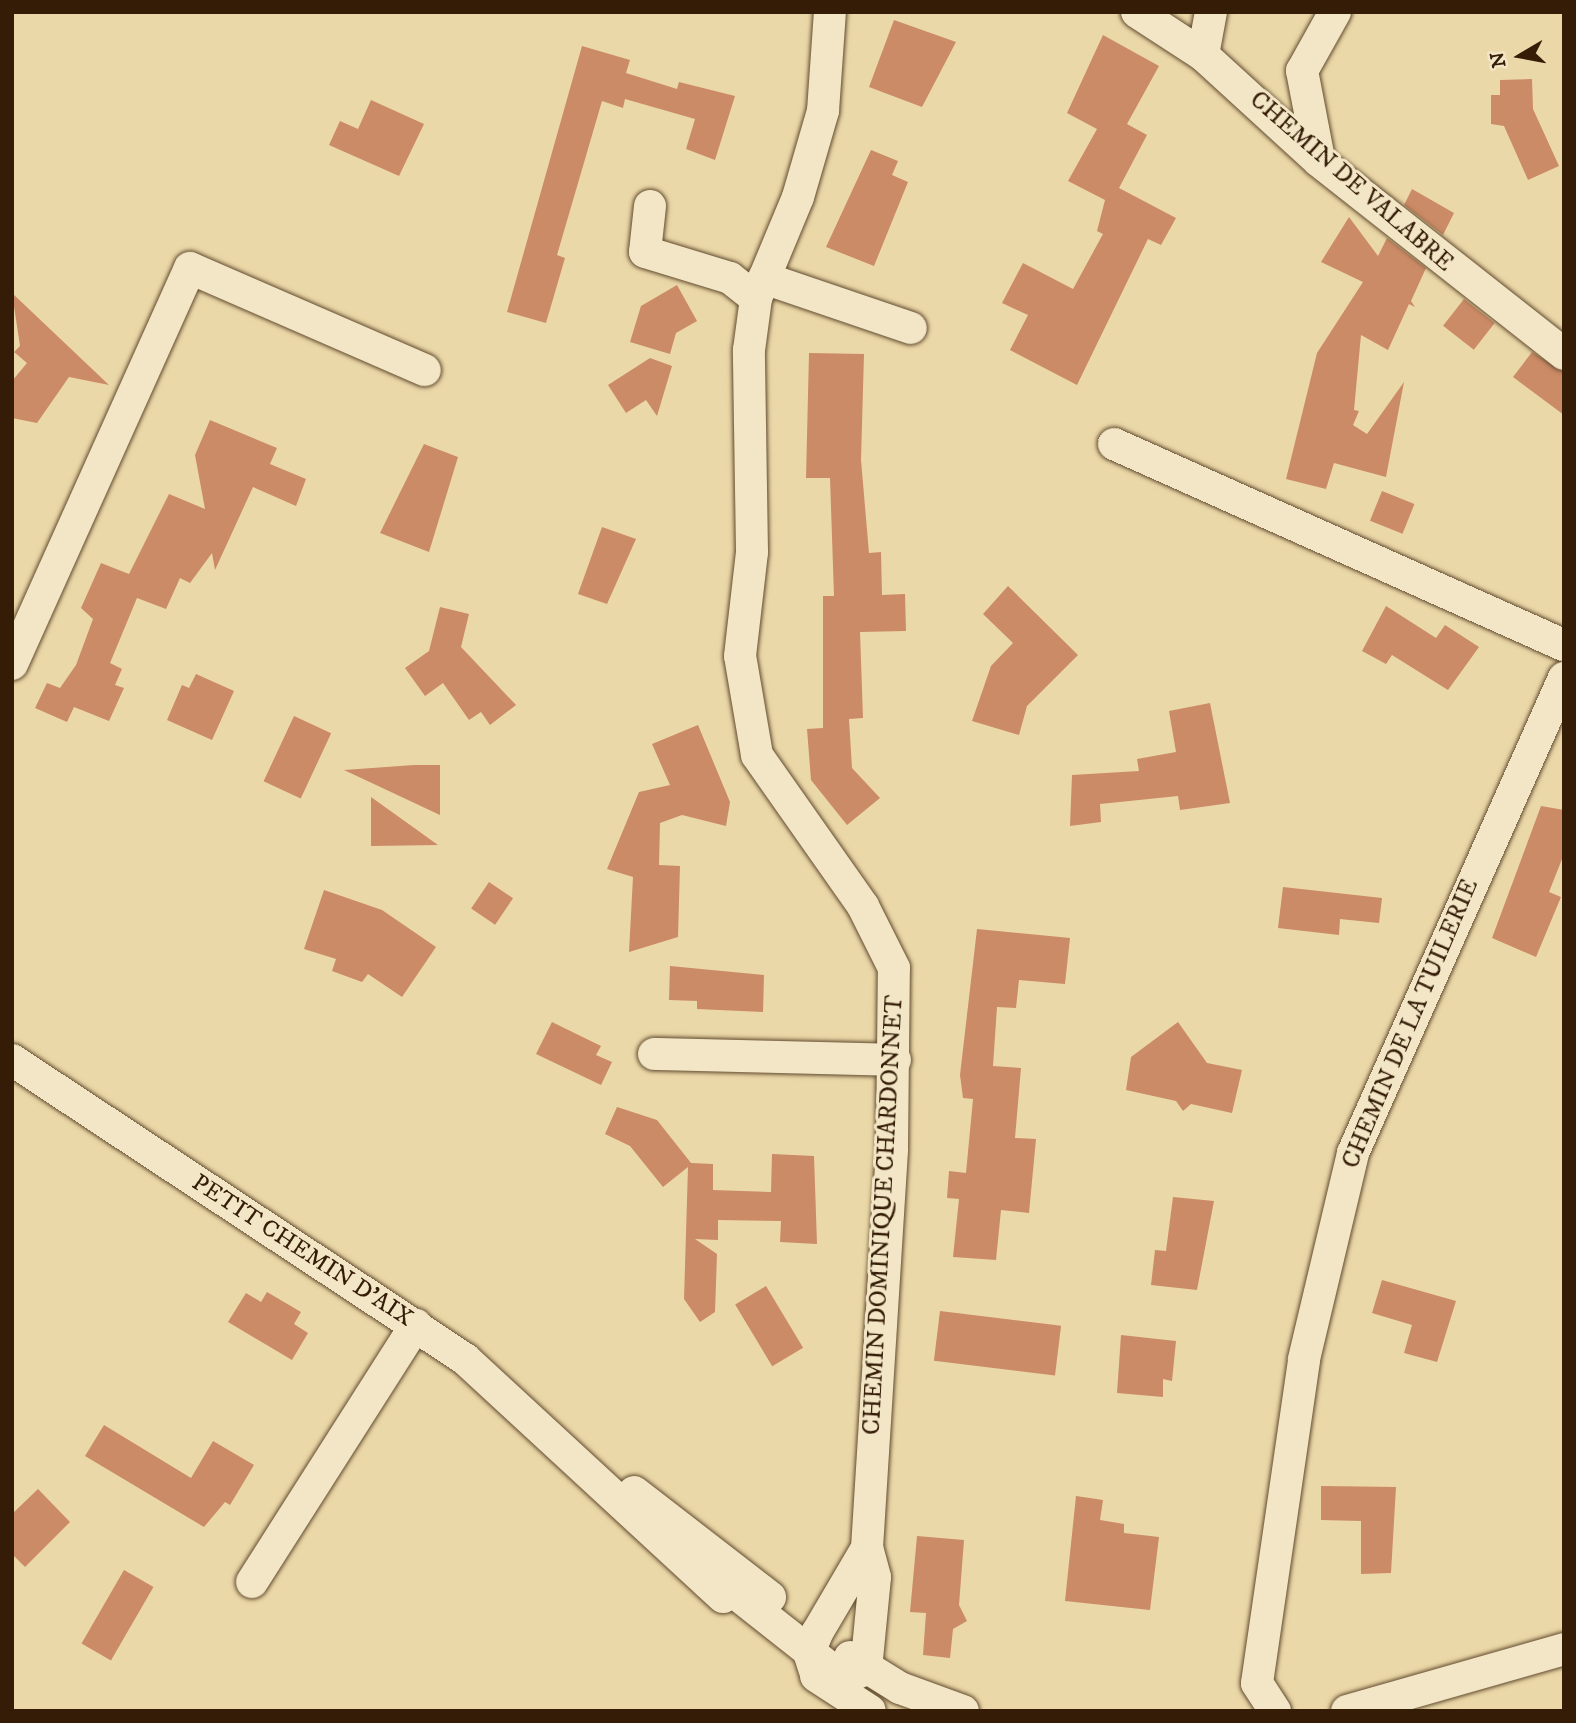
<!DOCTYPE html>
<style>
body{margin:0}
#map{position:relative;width:1576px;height:1723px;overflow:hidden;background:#ebd8a8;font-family:"IM FELL DW Pica",serif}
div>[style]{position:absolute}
.building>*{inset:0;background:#cb8b66;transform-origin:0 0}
.roads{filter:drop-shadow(0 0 2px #624b2f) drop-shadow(0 0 2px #624b2f)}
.minor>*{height:32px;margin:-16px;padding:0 16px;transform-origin:16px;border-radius:16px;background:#f2e6c6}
span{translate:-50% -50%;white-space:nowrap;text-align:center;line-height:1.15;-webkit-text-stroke:6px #f2e6c6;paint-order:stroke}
.street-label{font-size:24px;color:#341c07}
.frame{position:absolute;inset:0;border:14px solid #341c07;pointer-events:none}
.north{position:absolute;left:1485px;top:21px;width:70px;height:70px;-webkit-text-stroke:5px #f2e6c6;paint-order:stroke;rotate:260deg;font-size:19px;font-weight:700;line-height:28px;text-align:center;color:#341c07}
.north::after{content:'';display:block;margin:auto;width:24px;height:32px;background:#341c07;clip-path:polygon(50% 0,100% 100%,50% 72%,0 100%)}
</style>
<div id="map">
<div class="building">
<div style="clip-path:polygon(894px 20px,956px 42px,922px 107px,869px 87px)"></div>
<div style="clip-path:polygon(1103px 35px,1159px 66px,1127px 124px,1147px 135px,1119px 188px,1176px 218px,1161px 245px,1148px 239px,1077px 385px,1010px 350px,1028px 315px,1002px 303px,1023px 263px,1073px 289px,1103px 234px,1097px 231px,1105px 200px,1068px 181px,1097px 129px,1067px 113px)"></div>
<div style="clip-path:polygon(582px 46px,630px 60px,626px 73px,677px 89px,679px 82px,735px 96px,715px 160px,686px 149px,695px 119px,625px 99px,623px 108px,602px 101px,557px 255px,565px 258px,546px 323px,507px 312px)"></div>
<div style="clip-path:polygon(1532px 79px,1533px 109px,1559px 166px,1528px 180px,1504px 126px,1491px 124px,1491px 95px,1500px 95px,1500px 80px)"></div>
<div style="clip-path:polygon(371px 100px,424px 124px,399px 176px,329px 145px,340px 121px,358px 129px)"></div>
<div style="clip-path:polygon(871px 150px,898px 161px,892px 175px,908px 182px,874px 266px,826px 247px)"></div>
<div style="clip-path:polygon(1412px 189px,1454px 213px,1443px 235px,1404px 205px)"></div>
<div style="clip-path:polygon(1349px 217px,1378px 256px,1387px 238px,1426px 268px,1411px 301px,1415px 307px,1409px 304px,1388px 350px,1361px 335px,1354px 410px,1359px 411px,1353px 425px,1367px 434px,1404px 382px,1386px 477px,1334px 463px,1326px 489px,1286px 479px,1317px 353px,1363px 282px,1321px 262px)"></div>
<div style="clip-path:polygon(677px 285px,697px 321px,676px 333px,670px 354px,630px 342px,641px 306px)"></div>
<div style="clip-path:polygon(12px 293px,109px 385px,69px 377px,37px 423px,12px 418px,12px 381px,27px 363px,14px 352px,20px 346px)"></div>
<div style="left:1464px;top:299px;width:39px;height:34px;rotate:38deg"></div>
<div style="clip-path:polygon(1532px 352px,1564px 372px,1564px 415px,1513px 377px)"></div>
<div style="clip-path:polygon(809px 353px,864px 354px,861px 460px,869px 553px,881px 552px,882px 595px,905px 594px,906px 631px,860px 632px,863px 718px,849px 719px,852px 768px,880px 798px,847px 825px,811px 780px,807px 729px,823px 728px,823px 596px,834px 596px,830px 478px,806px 478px)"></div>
<div style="clip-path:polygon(650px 358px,672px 366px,657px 416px,646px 400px,626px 413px,608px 385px)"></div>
<div style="clip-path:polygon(210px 420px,277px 448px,270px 464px,306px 479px,296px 506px,253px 487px,215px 570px,212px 553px,190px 583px,180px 578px,166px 609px,137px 598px,110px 663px,122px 669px,115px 685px,124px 688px,109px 721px,74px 707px,67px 722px,35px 708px,47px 683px,60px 688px,76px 665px,93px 619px,81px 608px,101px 563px,129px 574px,169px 494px,205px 509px,195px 455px)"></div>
<div style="clip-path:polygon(424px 444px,458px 457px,429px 552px,380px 533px)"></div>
<div style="left:1382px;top:491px;width:35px;height:32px;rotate:22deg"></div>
<div style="clip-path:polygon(602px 527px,636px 539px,607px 604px,578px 594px)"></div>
<div style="clip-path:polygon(1008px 586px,1078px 655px,1027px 706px,1019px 735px,972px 721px,991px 666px,1013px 643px,983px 614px)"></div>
<div style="clip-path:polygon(1386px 606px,1436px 638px,1445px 625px,1479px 647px,1448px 690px,1392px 655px,1386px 664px,1362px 651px)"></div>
<div style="clip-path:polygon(440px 607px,469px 614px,461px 647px,516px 705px,490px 725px,481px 712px,469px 720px,443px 683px,425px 696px,405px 668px,429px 651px)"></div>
<div style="clip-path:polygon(196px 674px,234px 691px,212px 740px,167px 720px,182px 685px,189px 688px)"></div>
<div style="clip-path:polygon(1210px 703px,1230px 803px,1180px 810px,1178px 796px,1100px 804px,1101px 822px,1070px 826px,1072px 775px,1139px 771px,1137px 759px,1176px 752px,1169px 711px)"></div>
<div style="left:294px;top:716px;width:41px;height:72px;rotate:25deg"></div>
<div style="clip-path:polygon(698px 725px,730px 802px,726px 826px,682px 815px,660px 823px,659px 865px,680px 866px,678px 937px,629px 952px,633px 877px,607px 869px,639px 792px,670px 785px,652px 744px)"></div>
<div style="clip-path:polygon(414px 765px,440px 765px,440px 815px,344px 770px)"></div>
<div style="clip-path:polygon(371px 797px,438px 845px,371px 846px)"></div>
<div style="clip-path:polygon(1541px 806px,1564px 810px,1564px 854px,1549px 892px,1561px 897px,1536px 957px,1492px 938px)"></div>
<div style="left:489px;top:882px;width:29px;height:32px;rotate:34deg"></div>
<div style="clip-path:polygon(1283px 887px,1382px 898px,1379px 923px,1340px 919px,1339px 935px,1278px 928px)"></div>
<div style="clip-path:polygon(324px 890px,382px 910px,436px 947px,402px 997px,368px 974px,362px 982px,332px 971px,336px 959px,304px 949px)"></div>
<div style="clip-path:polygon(977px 929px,1070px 938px,1065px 984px,1019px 980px,1016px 1008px,997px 1007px,993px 1066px,1021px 1068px,1015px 1138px,1036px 1139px,1029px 1213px,1001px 1210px,996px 1260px,953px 1257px,959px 1199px,947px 1198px,949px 1171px,966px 1173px,973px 1099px,963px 1098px,960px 1075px)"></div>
<div style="clip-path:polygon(670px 966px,764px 975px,763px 1012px,697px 1009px,697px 1001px,669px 1000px)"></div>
<div style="clip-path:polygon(552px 1022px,601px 1046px,596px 1055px,612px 1062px,601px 1085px,536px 1054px)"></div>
<div style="clip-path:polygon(1178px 1022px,1207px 1063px,1242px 1070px,1232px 1113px,1191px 1104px,1183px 1111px,1176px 1101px,1126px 1090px,1131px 1057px)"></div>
<div style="clip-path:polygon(617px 1107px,657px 1120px,691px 1163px,713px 1164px,713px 1190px,771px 1192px,772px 1154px,814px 1156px,817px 1244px,780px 1242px,781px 1221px,718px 1220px,718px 1240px,695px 1239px,717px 1254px,715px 1312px,700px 1322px,684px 1299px,688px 1167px,663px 1187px,630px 1146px,605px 1134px)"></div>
<div style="clip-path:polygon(1173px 1197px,1214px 1201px,1197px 1290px,1151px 1285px,1155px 1250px,1166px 1251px)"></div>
<div style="clip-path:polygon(1382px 1280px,1456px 1301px,1437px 1362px,1404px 1353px,1412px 1325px,1372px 1313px)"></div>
<div style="left:766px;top:1286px;width:72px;height:36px;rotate:59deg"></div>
<div style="clip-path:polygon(267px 1292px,301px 1312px,294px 1324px,308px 1333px,292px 1360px,228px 1322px,246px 1293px,261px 1302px)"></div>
<div style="left:940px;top:1311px;width:122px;height:50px;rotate:7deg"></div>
<div style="clip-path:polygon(1121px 1335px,1176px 1341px,1172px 1381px,1163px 1379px,1163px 1397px,1117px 1393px)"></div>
<div style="clip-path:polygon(104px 1425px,191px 1478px,213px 1441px,254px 1465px,230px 1505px,225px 1502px,204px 1527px,85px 1456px)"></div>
<div style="clip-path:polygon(1321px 1486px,1396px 1487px,1391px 1573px,1361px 1574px,1361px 1521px,1321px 1520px)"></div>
<div style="clip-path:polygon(38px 1489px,70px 1522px,25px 1567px,12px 1554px,12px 1514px)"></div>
<div style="clip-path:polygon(1076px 1496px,1103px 1500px,1100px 1520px,1124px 1524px,1124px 1533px,1159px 1537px,1150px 1610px,1065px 1601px)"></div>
<div style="clip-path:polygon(917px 1536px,964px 1540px,959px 1605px,967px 1621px,953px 1629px,950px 1658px,923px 1655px,926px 1613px,910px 1612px)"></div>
<div style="left:124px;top:1570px;width:34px;height:85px;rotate:30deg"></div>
</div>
<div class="roads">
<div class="minor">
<div style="left:1137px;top:12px;width:79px;rotate:33.1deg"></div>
<div style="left:1203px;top:55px;width:157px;rotate:42.4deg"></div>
<div style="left:1319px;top:161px;width:312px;rotate:38.2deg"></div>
<div style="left:1203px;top:55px;width:44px;rotate:-79.5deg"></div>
<div style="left:1319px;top:159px;width:90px;rotate:-100.9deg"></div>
<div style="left:1302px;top:71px;width:68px;rotate:-60.8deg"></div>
<div style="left:650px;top:206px;width:46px;rotate:96.2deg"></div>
<div style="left:645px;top:252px;width:89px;rotate:17deg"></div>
<div style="left:730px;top:278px;width:33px;rotate:38deg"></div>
<div style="left:764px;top:278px;width:155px;rotate:18.8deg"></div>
<div style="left:1114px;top:444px;width:493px;rotate:24.1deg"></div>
<div style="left:12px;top:664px;width:434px;rotate:-65.8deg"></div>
<div style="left:190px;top:268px;width:256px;rotate:23.5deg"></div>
<div style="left:654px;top:1054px;width:241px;rotate:1.4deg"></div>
<div style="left:12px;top:1060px;width:543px;rotate:33.43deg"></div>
<div style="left:465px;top:1359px;width:351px;rotate:42.7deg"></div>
<div style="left:634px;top:1492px;width:172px;rotate:37.7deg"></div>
<div style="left:252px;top:1582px;width:305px;rotate:-57.5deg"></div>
<div style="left:708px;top:1583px;width:28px;rotate:19deg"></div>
<div style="left:734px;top:1592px;width:140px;rotate:38.3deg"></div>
<div style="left:844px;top:1679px;width:24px;rotate:-24deg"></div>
<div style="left:866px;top:1669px;width:92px;rotate:-84.4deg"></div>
<div style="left:875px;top:1577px;width:30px;rotate:-105deg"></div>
<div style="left:867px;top:1548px;width:400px;rotate:-86.4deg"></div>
<div style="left:892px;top:1149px;width:181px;rotate:-89.4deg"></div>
<div style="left:894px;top:968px;width:69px;rotate:-116.6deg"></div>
<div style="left:863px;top:906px;width:184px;rotate:-125.1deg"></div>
<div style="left:757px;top:755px;width:100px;rotate:-99.7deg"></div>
<div style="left:740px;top:656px;width:105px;rotate:-83.4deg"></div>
<div style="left:752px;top:552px;width:202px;rotate:-90.9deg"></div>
<div style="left:749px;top:350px;width:52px;rotate:-82.3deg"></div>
<div style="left:756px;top:298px;width:109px;rotate:-67.4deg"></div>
<div style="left:798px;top:197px;width:90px;rotate:-73.8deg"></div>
<div style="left:823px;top:111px;width:99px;rotate:-86deg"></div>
<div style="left:850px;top:1657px;width:59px;rotate:31.8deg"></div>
<div style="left:900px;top:1688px;width:67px;rotate:20.1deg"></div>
<div style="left:815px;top:1671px;width:19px;rotate:-108deg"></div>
<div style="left:809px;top:1653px;width:22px;rotate:-68deg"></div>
<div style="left:817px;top:1633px;width:99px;rotate:-59.5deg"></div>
<div style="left:816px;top:1676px;width:64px;rotate:32.9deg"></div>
<div style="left:1275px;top:1711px;width:33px;rotate:-123deg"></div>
<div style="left:1257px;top:1683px;width:327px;rotate:-81.7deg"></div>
<div style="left:1304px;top:1359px;width:212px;rotate:-76.6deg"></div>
<div style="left:1353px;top:1153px;width:520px;rotate:-66.05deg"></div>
<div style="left:1347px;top:1711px;width:226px;rotate:-15.9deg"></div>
</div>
</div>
<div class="street-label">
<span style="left:1351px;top:182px;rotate:41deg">CHEMIN DE VALABRE</span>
<span style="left:1411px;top:1024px;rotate:-67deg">CHEMIN DE LA TUILERIE</span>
<span style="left:884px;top:1215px;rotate:-87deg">CHEMIN DOMINIQUE CHARDONNET</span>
<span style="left:302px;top:1251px;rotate:33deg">PETIT CHEMIN D'AIX</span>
</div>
<div class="frame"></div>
<div class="north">N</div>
</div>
